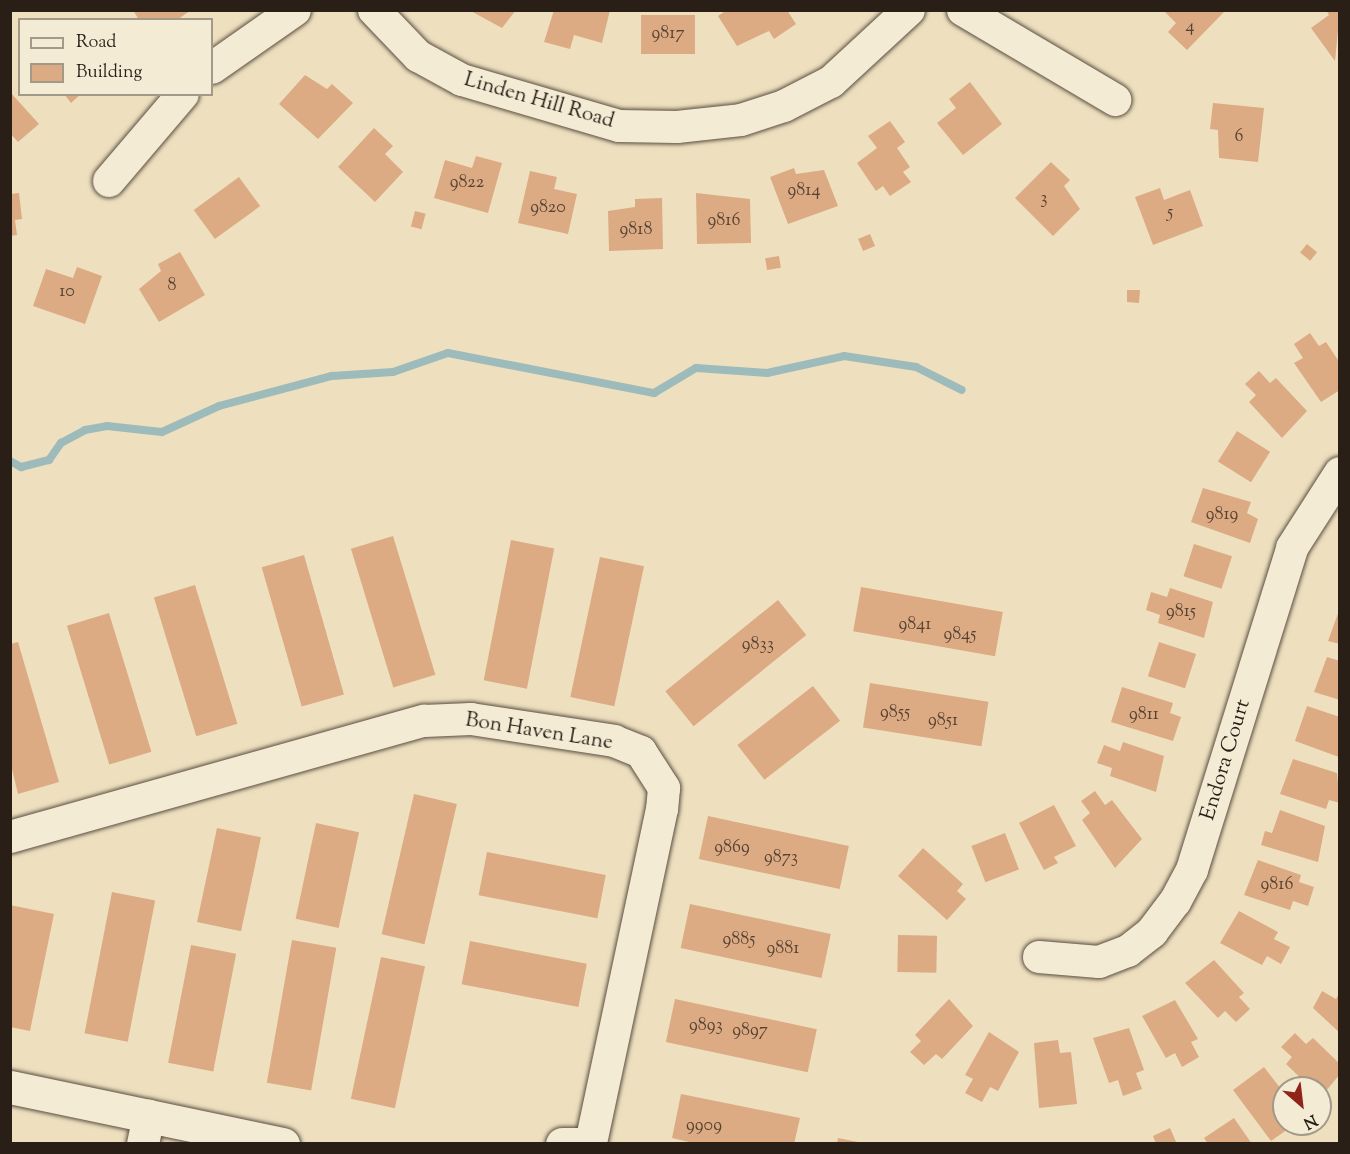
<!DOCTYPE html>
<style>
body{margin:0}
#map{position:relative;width:1350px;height:1154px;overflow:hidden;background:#eee0bf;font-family:"Sorts Mill Goudy",serif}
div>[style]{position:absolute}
.stream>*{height:8px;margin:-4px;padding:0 4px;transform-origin:4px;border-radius:4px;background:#9ebbbc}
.building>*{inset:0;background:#dcab83;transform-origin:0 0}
.roads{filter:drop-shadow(0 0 2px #5b4f41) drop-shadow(0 0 2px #5b4f41)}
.minor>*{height:32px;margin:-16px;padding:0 16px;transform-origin:16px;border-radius:16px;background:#f4ebd5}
.tertiary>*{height:33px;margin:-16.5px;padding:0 16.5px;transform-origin:16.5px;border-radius:16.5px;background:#f4ebd5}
span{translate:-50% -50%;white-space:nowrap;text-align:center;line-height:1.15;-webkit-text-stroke:5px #f4ebd5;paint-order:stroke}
.number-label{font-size:18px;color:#564232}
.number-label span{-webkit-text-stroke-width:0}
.street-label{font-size:21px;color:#2a1f17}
.frame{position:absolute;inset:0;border:12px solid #2a1f17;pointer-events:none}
.legend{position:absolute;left:18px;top:18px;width:195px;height:78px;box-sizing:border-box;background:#f4ebd5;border:2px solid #a39989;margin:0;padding:8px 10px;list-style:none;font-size:18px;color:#2a1f17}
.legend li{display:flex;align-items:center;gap:12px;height:30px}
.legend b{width:30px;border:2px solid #a39989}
.north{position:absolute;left:1272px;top:1076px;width:60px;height:60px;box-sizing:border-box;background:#f4ebd5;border:2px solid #a39989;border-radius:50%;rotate:152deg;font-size:16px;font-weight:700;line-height:24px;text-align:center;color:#2a1f17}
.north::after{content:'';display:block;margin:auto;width:21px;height:27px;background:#8f2418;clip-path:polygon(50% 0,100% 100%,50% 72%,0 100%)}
</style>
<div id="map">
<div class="stream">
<div style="left:10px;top:461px;width:13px;rotate:29deg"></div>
<div style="left:21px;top:467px;width:29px;rotate:-14deg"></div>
<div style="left:49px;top:460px;width:21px;rotate:-55deg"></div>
<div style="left:61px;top:443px;width:27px;rotate:-28deg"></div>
<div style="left:85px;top:430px;width:22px;rotate:-10deg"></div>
<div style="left:107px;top:426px;width:55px;rotate:6.2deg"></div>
<div style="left:162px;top:432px;width:63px;rotate:-24.5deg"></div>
<div style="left:219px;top:406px;width:117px;rotate:-14.9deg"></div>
<div style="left:332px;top:376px;width:61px;rotate:-3.8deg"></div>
<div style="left:393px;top:372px;width:58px;rotate:-19.1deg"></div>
<div style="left:448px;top:353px;width:210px;rotate:11deg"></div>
<div style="left:654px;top:393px;width:49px;rotate:-30.8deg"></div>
<div style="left:696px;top:368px;width:71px;rotate:4deg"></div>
<div style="left:767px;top:373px;width:79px;rotate:-12.4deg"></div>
<div style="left:844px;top:356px;width:73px;rotate:8.7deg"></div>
<div style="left:916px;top:367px;width:51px;rotate:26.6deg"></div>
</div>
<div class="building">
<div style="clip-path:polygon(133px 10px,191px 10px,177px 20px,139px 20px)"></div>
<div style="clip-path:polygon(469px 10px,516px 10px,502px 28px)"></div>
<div style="clip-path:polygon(554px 10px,610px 10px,602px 43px,574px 35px,570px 49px,544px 42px)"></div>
<div style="clip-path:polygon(727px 10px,787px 10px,796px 24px,774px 39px,769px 31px,737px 46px,718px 16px)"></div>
<div style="clip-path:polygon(1163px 10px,1222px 10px,1224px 12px,1187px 50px,1168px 32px,1176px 23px)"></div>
<div style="clip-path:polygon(1326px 10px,1340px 10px,1335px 61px,1311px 28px,1329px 15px)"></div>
<div style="left:641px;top:15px;width:54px;height:39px"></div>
<div style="clip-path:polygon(305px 75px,327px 89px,332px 84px,353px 103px,318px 139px,279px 104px)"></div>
<div style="clip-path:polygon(970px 82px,1002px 124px,963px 155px,937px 123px,956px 108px,949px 99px)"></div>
<div style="clip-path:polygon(10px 92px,39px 124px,18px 142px,10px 133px)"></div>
<div style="clip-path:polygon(64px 94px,81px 94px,71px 103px)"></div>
<div style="clip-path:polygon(1213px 103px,1264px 108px,1258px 162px,1219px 158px,1218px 130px,1210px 129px)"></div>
<div style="clip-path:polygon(890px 121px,905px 142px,897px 148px,910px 167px,903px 172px,911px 182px,890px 196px,883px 186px,876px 191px,857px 163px,877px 148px,868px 136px)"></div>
<div style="clip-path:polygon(374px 128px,393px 146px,385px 154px,403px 172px,375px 202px,338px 167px)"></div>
<div style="clip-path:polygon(476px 156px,502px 163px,488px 213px,434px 198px,445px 160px,472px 168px)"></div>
<div style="clip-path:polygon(1051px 162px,1070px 180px,1064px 186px,1080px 209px,1053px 236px,1015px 198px)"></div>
<div style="clip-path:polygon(794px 168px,796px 174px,824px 170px,838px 206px,788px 224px,770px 177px)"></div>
<div style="clip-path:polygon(530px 171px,557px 177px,554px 189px,577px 194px,568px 234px,518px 223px)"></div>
<div style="left:239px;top:177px;width:36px;height:56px;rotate:54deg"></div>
<div style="clip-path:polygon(1160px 188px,1164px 200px,1190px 190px,1203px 226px,1153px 245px,1135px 197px)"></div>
<div style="clip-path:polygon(19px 193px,22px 219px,15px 220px,17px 235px,10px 236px,10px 194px)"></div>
<div style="clip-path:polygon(696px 193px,750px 199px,751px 243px,697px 244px)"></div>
<div style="clip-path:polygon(662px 198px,663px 249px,609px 251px,608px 211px,635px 207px,635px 199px)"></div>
<div style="left:415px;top:211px;width:11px;height:16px;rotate:15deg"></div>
<div style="left:870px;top:234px;width:13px;height:13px;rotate:67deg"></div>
<div style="left:1307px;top:244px;width:13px;height:11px;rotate:39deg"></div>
<div style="clip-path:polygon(180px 252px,205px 295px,159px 322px,139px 289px,161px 271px,158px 264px)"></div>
<div style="left:779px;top:256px;width:12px;height:14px;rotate:81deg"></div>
<div style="clip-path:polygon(77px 267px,102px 276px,85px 324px,33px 306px,46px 269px,73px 278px)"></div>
<div style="clip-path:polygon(1127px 290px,1140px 290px,1139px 303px,1127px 302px)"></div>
<div style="clip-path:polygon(1310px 333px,1319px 346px,1326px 342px,1340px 363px,1340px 390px,1321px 402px,1294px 363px,1303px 358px,1294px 344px)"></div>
<div style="clip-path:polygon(1259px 371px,1270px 383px,1276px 378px,1307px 411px,1282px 438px,1249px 402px,1256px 395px,1245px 384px)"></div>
<div style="left:1237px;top:431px;width:39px;height:36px;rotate:32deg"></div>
<div style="clip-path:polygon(1203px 488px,1251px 502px,1247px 513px,1258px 519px,1250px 543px,1191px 522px)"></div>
<div style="left:393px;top:536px;width:145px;height:44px;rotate:73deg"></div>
<div style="left:511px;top:540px;width:44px;height:143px;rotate:11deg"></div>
<div style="left:1194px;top:544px;width:40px;height:34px;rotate:18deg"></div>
<div style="left:304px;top:555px;width:145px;height:44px;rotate:74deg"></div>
<div style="left:600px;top:557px;width:45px;height:143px;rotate:12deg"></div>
<div style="left:195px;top:585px;width:145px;height:43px;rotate:73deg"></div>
<div style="left:861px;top:587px;width:144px;height:45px;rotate:10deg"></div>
<div style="clip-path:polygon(1170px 588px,1213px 602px,1204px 638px,1158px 623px,1160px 615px,1146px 610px,1151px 592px,1167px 597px)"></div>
<div style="left:778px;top:600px;width:45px;height:145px;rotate:51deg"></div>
<div style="clip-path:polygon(1340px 608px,1340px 644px,1328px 641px)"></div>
<div style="left:109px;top:613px;width:145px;height:44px;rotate:73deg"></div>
<div style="clip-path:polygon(18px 642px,59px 782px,18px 794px,10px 761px,10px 644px)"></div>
<div style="left:1159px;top:642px;width:39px;height:36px;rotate:18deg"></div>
<div style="clip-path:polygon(1327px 657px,1340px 661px,1340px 700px,1314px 692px)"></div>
<div style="left:870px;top:683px;width:120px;height:45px;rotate:9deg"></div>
<div style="left:813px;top:686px;width:44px;height:96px;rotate:52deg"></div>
<div style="clip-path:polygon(1122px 687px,1173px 703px,1170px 713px,1181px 717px,1173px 741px,1111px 722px)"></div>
<div style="clip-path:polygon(1307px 706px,1340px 717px,1339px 757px,1295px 741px)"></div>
<div style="clip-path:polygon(1123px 742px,1164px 756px,1156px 792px,1110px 776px,1112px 768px,1097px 763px,1104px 745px,1120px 751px)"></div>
<div style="clip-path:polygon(1293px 759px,1337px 773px,1340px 803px,1329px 800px,1326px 809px,1280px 794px)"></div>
<div style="clip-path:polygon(1095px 791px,1105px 805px,1112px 800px,1142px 839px,1115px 868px,1082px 820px,1090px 813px,1081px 801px)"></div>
<div style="left:414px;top:794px;width:44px;height:144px;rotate:13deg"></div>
<div style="clip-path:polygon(1054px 805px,1076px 846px,1054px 857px,1058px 863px,1044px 870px,1019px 823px)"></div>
<div style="clip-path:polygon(1280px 810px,1325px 826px,1318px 862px,1261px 845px,1265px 831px,1272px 833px)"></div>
<div style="left:708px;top:816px;width:144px;height:44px;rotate:12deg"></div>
<div style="left:316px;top:823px;width:44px;height:98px;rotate:12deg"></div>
<div style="left:217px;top:828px;width:45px;height:96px;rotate:12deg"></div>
<div style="left:1005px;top:833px;width:39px;height:36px;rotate:69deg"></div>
<div style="clip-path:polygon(923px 848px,963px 884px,957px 891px,966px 899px,947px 920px,898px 876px)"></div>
<div style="left:487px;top:852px;width:121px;height:44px;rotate:11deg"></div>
<div style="clip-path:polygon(1258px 860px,1301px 875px,1299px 882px,1314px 887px,1308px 906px,1293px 901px,1290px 910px,1244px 895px)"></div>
<div style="left:112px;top:892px;width:44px;height:144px;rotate:11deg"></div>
<div style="left:690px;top:904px;width:144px;height:45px;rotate:12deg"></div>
<div style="clip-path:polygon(10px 905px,54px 914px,30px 1031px,10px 1027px)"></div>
<div style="clip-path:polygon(1239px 911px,1278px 932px,1274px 939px,1290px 947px,1281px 964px,1267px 956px,1262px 965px,1220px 943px)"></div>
<div style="left:898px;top:935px;width:39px;height:37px;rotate:1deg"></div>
<div style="left:292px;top:940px;width:45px;height:145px;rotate:10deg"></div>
<div style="left:470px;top:941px;width:119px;height:44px;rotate:11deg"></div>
<div style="left:191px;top:945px;width:46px;height:120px;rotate:11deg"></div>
<div style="left:381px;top:957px;width:45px;height:145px;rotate:12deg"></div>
<div style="clip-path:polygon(1214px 960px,1244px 993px,1239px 997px,1250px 1009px,1236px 1022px,1225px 1011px,1218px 1018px,1185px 983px)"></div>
<div style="clip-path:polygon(1322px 991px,1336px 999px,1340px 992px,1340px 1033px,1313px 1008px)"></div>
<div style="left:675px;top:999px;width:145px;height:44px;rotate:12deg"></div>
<div style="clip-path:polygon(949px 999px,973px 1026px,942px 1059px,936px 1054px,924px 1065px,910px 1052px,921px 1041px,915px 1035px)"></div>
<div style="clip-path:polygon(1175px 1000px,1198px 1039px,1191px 1042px,1199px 1057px,1182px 1067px,1175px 1053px,1166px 1058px,1142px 1016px)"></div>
<div style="clip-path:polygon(1129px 1028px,1144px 1070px,1136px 1073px,1142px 1089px,1123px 1096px,1118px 1080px,1109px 1083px,1093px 1038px)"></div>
<div style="clip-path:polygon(989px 1032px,1019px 1052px,998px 1091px,990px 1087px,982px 1102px,965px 1093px,973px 1079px,965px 1075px)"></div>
<div style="clip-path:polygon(1295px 1033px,1306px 1044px,1313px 1038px,1340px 1064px,1340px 1074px,1321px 1097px,1320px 1088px,1311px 1088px,1286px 1064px,1292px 1057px,1281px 1047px)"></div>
<div style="clip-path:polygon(1058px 1040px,1060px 1053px,1071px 1052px,1077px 1104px,1039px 1108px,1034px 1043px)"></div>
<div style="clip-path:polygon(1264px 1067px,1284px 1093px,1284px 1124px,1295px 1124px,1271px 1141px,1233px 1090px)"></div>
<div style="clip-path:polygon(681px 1094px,800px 1118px,794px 1144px,697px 1144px,672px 1138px)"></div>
<div style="clip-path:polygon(1234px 1118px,1252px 1144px,1208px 1144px,1204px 1138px)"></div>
<div style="clip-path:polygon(1170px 1128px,1177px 1144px,1156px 1144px,1153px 1136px)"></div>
<div style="clip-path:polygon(838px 1138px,858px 1142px,858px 1144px,837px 1144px)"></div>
</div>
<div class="roads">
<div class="minor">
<div style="left:374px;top:10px;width:64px;rotate:46.3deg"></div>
<div style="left:418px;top:56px;width:50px;rotate:28.6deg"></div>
<div style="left:462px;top:80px;width:164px;rotate:16.3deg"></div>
<div style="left:619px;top:126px;width:58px;rotate:1deg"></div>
<div style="left:677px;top:127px;width:64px;rotate:-6.2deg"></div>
<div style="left:741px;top:120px;width:45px;rotate:-18deg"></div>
<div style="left:784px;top:106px;width:53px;rotate:-27.1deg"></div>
<div style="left:831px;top:82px;width:106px;rotate:-42.7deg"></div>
<div style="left:963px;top:10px;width:177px;rotate:30.6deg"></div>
<div style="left:212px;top:68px;width:101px;rotate:-34.9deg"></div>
<div style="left:109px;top:181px;width:114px;rotate:-49.6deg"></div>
<div style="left:10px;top:837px;width:430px;rotate:-15.7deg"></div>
<div style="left:424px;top:721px;width:47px;rotate:-2.4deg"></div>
<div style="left:471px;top:719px;width:145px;rotate:8.7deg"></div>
<div style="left:614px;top:741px;width:29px;rotate:22deg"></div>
<div style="left:641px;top:752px;width:43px;rotate:57.4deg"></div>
<div style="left:664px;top:788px;width:21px;rotate:95deg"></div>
<div style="left:662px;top:809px;width:342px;rotate:102deg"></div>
<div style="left:1039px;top:957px;width:60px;rotate:4.8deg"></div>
<div style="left:1099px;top:962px;width:31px;rotate:-21deg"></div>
<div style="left:1128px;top:951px;width:31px;rotate:-38deg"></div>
<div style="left:1152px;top:932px;width:38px;rotate:-53deg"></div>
<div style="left:1175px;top:902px;width:36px;rotate:-62deg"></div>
<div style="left:1192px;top:870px;width:337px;rotate:-72.7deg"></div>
<div style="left:1292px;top:548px;width:89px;rotate:-57.4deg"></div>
<div style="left:143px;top:1144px;width:29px;rotate:-78deg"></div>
</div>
<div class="tertiary">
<div style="left:10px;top:1087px;width:279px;rotate:11.8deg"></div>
<div style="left:562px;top:1144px;width:27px"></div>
</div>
</div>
<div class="number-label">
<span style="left:1190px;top:27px">4</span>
<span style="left:668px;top:34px">9817</span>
<span style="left:1239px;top:137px">6</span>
<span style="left:467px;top:183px">9822</span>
<span style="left:804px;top:191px">9814</span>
<span style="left:1044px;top:199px">3</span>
<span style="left:548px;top:208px">9820</span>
<span style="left:1170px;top:213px">5</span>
<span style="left:724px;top:221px">9816</span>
<span style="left:636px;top:230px">9818</span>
<span style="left:172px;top:286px">8</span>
<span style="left:67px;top:292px">10</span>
<span style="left:1222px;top:515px">9819</span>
<span style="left:1181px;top:612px">9815</span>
<span style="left:915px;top:625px">9841</span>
<span style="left:960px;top:635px">9845</span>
<span style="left:758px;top:645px">9833</span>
<span style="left:895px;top:713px">9855</span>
<span style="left:1144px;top:715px">9811</span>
<span style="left:943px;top:721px">9851</span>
<span style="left:732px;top:848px">9869</span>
<span style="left:781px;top:858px">9873</span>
<span style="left:1277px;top:885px">9816</span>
<span style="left:739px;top:940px">9885</span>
<span style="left:783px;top:949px">9881</span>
<span style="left:706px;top:1026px">9893</span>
<span style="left:750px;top:1031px">9897</span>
<span style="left:704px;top:1126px">9909</span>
</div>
<div class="street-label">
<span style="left:539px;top:101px;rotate:16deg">Linden Hill Road</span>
<span style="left:539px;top:732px;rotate:9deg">Bon Haven Lane</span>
<span style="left:1226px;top:760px;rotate:-73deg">Endora Court</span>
</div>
<div class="frame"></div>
<ul class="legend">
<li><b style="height:8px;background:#f4ebd5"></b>Road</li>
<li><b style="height:16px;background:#dcab83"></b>Building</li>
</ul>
<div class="north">N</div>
</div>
